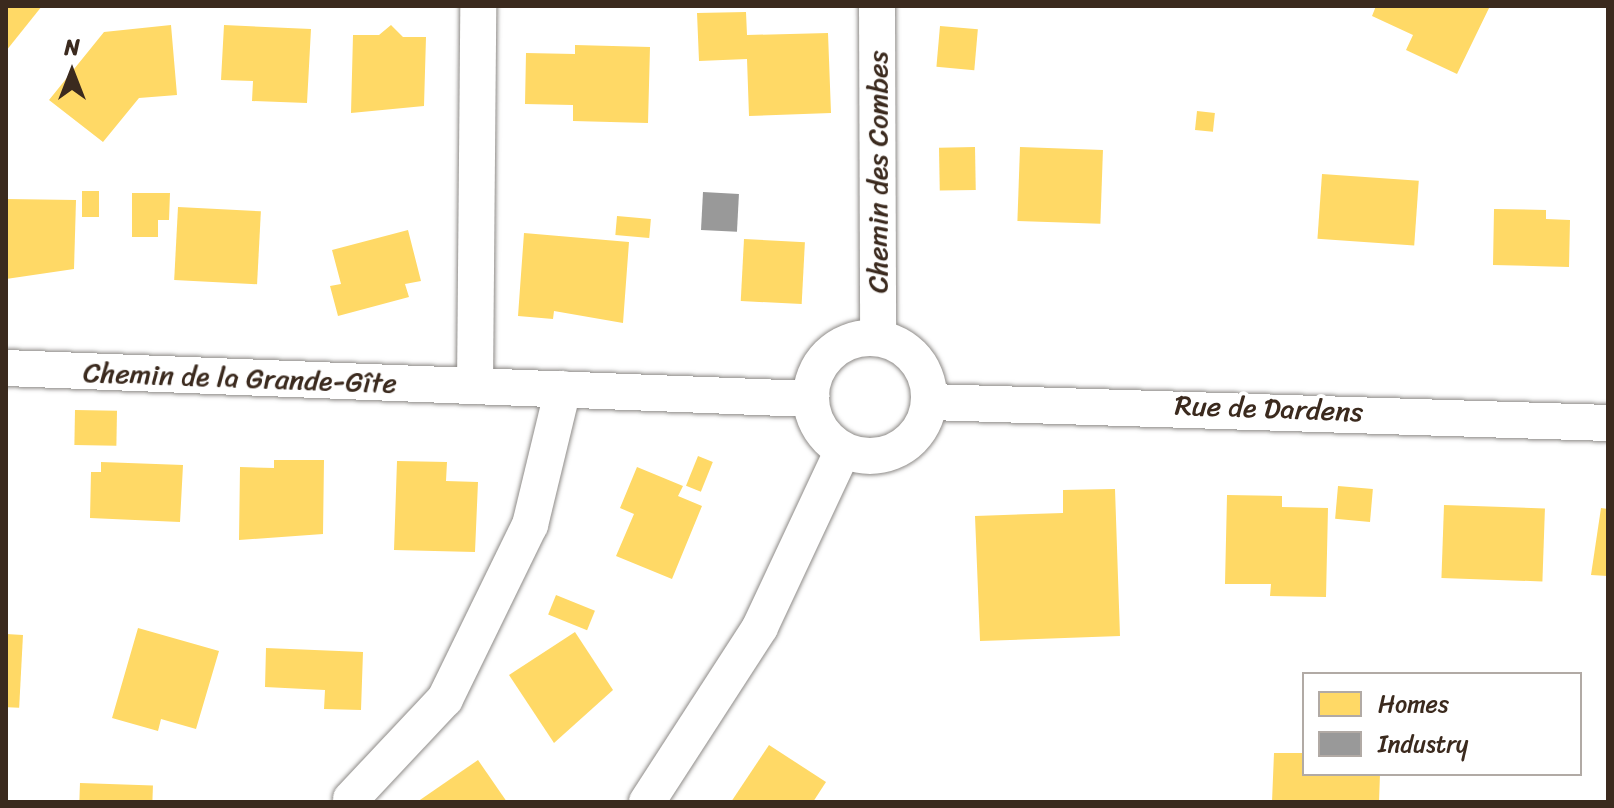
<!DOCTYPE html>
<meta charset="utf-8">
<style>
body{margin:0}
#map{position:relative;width:1614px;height:808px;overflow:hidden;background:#fff;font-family:Sriracha,sans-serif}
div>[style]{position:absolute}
.homes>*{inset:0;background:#ffd966;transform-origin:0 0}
.industry>*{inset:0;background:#999;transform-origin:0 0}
.roads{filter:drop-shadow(0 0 2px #8e8b88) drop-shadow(0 0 2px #8e8b88)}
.street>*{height:36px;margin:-18px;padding:0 18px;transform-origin:18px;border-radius:18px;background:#fff}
.street>.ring{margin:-18px;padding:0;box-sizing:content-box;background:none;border:36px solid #fff;border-radius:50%}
span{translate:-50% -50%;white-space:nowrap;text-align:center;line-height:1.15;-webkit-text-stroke:8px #fff;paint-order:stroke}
.street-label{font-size:28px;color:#3b2a1e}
.frame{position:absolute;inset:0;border:8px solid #3b2a1e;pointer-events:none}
.legend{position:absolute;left:1302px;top:672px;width:280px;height:104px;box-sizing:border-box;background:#fff;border:2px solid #b1aaa5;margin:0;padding:10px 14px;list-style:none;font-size:24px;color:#3b2a1e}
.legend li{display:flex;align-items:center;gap:16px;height:40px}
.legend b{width:40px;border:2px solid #b1aaa5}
.north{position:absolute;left:32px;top:32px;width:80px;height:80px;-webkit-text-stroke:6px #fff;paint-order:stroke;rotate:0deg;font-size:22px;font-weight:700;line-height:32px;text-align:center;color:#3b2a1e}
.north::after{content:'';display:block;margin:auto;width:28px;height:36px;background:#3b2a1e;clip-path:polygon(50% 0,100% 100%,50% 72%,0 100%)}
</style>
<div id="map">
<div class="homes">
<div style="clip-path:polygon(6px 6px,42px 6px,6px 51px)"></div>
<div style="clip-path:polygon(1376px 6px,1490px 6px,1457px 74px,1406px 50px,1413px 35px,1372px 16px)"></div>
<div style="clip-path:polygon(746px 12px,747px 35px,828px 33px,831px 113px,749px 116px,747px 59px,699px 61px,697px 13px)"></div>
<div style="clip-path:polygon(171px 25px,177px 95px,139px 98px,103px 142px,49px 100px,104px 32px)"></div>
<div style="clip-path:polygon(224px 25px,311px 29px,307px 103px,252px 101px,253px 81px,221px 80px)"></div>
<div style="clip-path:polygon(391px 25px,403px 37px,426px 37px,424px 106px,351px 113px,353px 35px,379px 35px)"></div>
<div style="left:940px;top:26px;width:38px;height:41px;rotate:5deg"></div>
<div style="clip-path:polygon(575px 45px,650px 47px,648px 123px,573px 121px,573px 105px,525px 104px,526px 53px,575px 54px)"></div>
<div style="left:1197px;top:111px;width:18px;height:19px;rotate:6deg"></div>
<div style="left:975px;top:147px;width:43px;height:36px;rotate:89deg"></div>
<div style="left:1020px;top:147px;width:83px;height:74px;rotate:2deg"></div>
<div style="left:1322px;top:174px;width:97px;height:65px;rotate:4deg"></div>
<div style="left:82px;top:191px;width:17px;height:26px"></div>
<div style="clip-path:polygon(132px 193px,170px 193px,169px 220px,158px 220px,158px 237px,132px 237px)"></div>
<div style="clip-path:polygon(6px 199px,76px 200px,74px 269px,6px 279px)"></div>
<div style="left:178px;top:207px;width:83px;height:73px;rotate:3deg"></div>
<div style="clip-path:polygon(1494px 209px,1546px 210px,1546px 219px,1570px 220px,1569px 267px,1493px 265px)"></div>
<div style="left:617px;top:216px;width:34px;height:19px;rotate:5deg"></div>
<div style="clip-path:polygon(408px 230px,421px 281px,405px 284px,409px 297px,338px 316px,330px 286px,341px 284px,332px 250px)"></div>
<div style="clip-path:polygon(524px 233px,629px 242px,623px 323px,554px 311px,553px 319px,518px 316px)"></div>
<div style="left:744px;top:239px;width:61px;height:62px;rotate:3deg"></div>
<div style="left:75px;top:410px;width:42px;height:35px;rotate:1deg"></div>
<div style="left:698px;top:456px;width:16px;height:32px;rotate:22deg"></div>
<div style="clip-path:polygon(274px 460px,324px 460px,323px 534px,239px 540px,240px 467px,274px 468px)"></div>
<div style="clip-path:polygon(397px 461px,447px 462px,446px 481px,478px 482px,475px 552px,394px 550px)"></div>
<div style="clip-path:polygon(101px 462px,183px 465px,180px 522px,90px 518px,91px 472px,101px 472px)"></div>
<div style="clip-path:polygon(637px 467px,683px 486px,678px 496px,702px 506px,672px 579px,616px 556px,634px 514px,620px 508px)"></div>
<div style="left:1338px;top:486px;width:35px;height:33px;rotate:5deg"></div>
<div style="clip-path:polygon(1115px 489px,1120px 636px,980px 641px,975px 516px,1063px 513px,1063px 490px)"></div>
<div style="clip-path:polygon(1227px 495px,1282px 496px,1282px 507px,1328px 508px,1326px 597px,1270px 596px,1271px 584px,1225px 584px)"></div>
<div style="left:1444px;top:505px;width:101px;height:73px;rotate:2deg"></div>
<div style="clip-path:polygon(1601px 508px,1608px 509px,1608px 576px,1591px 575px)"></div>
<div style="left:556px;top:595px;width:42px;height:21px;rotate:22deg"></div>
<div style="clip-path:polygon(138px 628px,219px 651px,196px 729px,161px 719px,158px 731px,112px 718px)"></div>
<div style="clip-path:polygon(575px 632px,613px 690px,554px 743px,509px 675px)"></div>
<div style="left:6px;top:634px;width:17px;height:73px;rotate:3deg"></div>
<div style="clip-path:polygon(266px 648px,363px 652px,361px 710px,324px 709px,325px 690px,265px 687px)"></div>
<div style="clip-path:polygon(769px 745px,826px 782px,813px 802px,731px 802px)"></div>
<div style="clip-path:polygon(1274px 753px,1304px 753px,1304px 774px,1380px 774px,1379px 802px,1272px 802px)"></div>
<div style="clip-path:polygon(478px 760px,507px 802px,417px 802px)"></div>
<div style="left:80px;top:783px;width:73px;height:19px;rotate:2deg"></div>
</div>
<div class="industry">
<div style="left:703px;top:192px;width:36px;height:38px;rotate:3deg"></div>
</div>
<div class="roads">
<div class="street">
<div style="left:877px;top:6px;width:332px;rotate:89.8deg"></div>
<div class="ring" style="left:811px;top:338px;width:82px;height:82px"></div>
<div style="left:6px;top:368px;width:806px;rotate:2.21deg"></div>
<div style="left:475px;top:386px;width:380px;rotate:-89.5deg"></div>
<div style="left:930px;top:402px;width:678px;rotate:1.77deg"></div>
<div style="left:351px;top:799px;width:137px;rotate:-46.8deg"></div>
<div style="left:445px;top:699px;width:194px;rotate:-64deg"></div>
<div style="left:530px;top:525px;width:140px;rotate:-76.4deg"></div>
<div style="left:647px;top:802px;width:208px;rotate:-57.1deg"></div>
<div style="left:760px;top:627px;width:195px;rotate:-64.9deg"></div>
</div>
</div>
<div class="street-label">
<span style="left:878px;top:172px;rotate:-90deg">Chemin des Combes</span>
<span style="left:240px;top:378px;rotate:2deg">Chemin de la Grande-Gîte</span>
<span style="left:1269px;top:409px;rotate:2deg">Rue de Dardens</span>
</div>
<div class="frame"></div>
<ul class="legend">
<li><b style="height:22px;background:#ffd966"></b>Homes</li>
<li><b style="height:22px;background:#999"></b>Industry</li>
</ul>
<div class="north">N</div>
</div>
